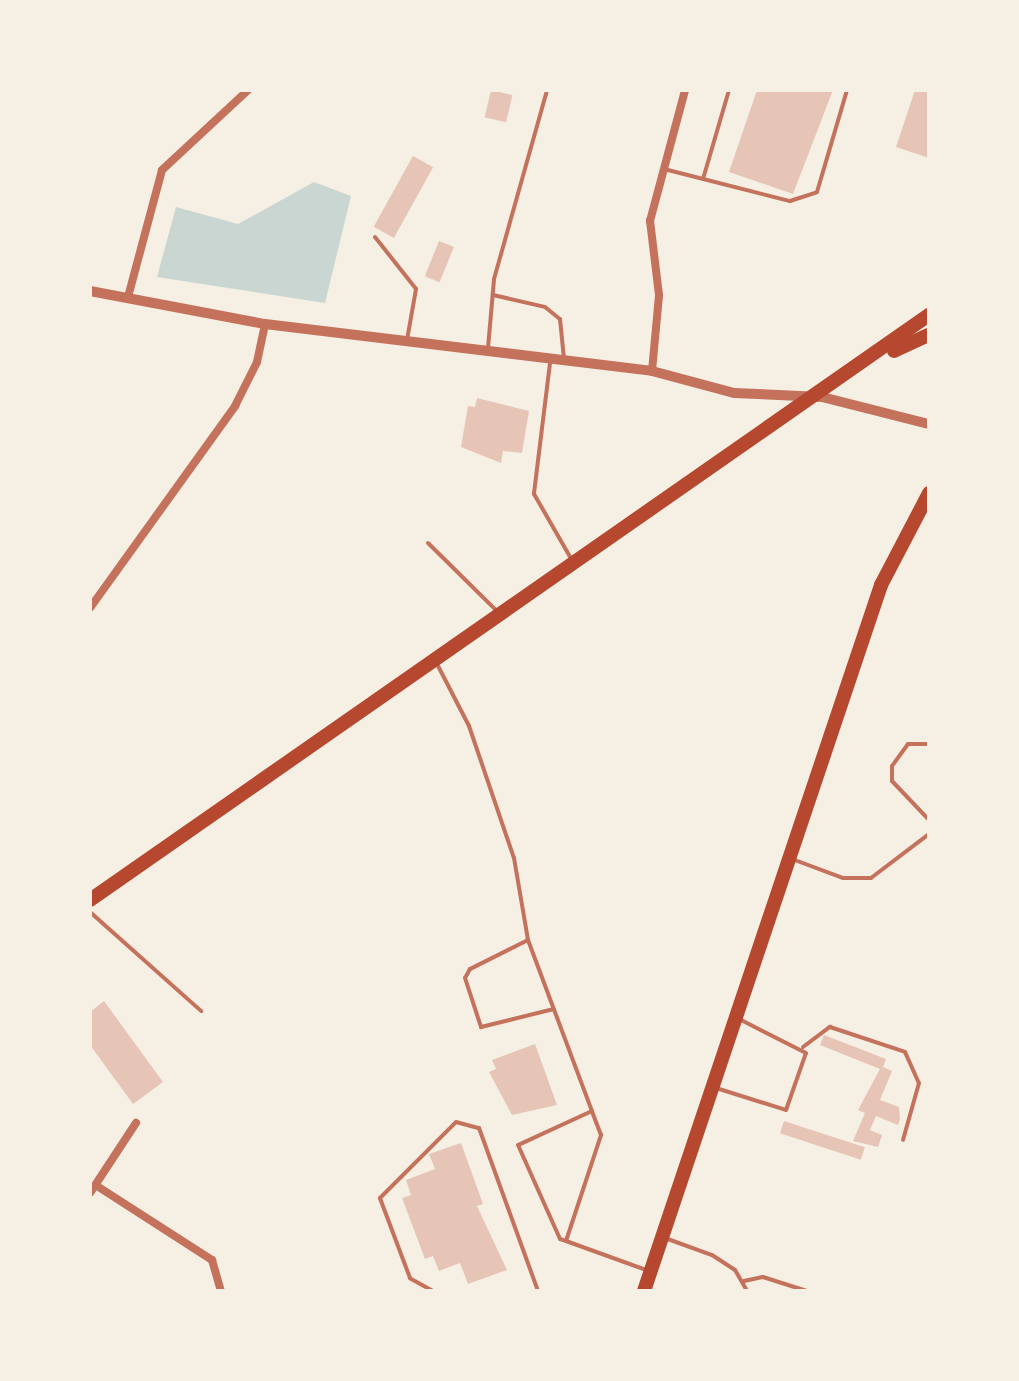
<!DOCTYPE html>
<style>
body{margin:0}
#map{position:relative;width:1019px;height:1381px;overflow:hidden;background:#f6efe4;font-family:Overpass,sans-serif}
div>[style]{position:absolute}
.water>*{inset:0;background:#c9d6d2}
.building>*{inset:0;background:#e6c5b7;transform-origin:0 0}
.service>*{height:4px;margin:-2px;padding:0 2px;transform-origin:2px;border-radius:2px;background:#c5725c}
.minor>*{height:8px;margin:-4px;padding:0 4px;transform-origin:4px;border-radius:4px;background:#c5725c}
.tertiary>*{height:10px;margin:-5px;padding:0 5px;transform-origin:5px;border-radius:5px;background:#c5725c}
.primary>*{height:14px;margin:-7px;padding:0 7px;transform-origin:7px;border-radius:7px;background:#b5482f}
.trunk>*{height:14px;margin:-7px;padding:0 7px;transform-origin:7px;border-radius:7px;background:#b5482f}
span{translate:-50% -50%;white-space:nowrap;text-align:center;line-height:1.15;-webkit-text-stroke:8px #f6efe4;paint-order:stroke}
.frame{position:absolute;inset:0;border:92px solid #f6efe4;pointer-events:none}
</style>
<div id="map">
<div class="water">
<div style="clip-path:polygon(314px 182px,351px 196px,325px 303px,157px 277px,176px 207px,238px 224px)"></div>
</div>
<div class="building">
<div style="left:491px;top:90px;width:22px;height:28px;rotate:13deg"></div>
<div style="clip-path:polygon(757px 90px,833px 90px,793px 194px,729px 172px)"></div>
<div style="clip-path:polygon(915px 90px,929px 90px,929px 158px,896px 147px)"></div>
<div style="left:413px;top:156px;width:23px;height:81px;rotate:29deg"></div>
<div style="left:439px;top:241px;width:16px;height:38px;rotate:22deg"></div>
<div style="clip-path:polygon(477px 398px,529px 411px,522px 453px,503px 451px,501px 463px,461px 447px,468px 406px,475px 407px)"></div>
<div style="clip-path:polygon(104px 1001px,163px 1082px,133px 1104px,90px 1045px,90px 1012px)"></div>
<div style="clip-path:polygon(824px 1035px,886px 1059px,883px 1067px,892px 1071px,880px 1100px,899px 1107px,900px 1119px,898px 1125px,876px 1116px,870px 1130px,882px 1135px,878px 1147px,853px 1141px,865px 1113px,858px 1110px,880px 1069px,820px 1045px)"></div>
<div style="clip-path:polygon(535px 1044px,557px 1105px,512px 1115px,489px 1072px,496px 1069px,492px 1060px)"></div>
<div style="left:784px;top:1121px;width:85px;height:13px;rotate:18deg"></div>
<div style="clip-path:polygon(461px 1143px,483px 1204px,477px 1206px,507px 1270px,468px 1284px,460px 1263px,439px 1271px,433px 1256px,425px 1259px,402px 1198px,411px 1195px,406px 1180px,435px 1169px,429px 1154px)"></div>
</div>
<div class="service">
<div style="left:664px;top:169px;width:130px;rotate:14.3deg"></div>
<div style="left:790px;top:201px;width:28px;rotate:-18deg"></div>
<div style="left:817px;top:192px;width:106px;rotate:-73.6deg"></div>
<div style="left:703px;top:179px;width:93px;rotate:-73.7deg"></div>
<div style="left:375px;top:237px;width:66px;rotate:51.7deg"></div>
<div style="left:416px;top:289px;width:52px;rotate:100deg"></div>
<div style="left:493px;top:295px;width:53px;rotate:13deg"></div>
<div style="left:545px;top:307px;width:19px;rotate:39deg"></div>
<div style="left:560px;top:319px;width:40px;rotate:84.3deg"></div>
<div style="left:488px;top:348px;width:69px;rotate:-85deg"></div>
<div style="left:494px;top:279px;width:196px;rotate:-74.3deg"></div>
<div style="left:550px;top:363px;width:132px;rotate:97deg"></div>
<div style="left:534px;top:494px;width:76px;rotate:60.1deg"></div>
<div style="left:428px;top:543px;width:98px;rotate:44.6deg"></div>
<div style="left:436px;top:662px;width:72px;rotate:62.7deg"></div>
<div style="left:469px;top:726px;width:139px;rotate:71.2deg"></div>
<div style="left:514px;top:858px;width:83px;rotate:80.3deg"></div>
<div style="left:528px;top:940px;width:183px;rotate:69.5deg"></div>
<div style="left:929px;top:744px;width:21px;rotate:180deg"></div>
<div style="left:908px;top:744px;width:27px;rotate:126deg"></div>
<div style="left:892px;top:766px;width:15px;rotate:90deg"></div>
<div style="left:892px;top:781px;width:54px;rotate:46.5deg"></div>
<div style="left:792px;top:859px;width:54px;rotate:20.4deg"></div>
<div style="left:843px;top:878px;width:28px"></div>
<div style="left:871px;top:878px;width:73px;rotate:-37.2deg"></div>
<div style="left:90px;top:912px;width:149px;rotate:41.7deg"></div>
<div style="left:528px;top:940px;width:65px;rotate:153.4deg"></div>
<div style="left:470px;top:969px;width:10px;rotate:119deg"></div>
<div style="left:465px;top:978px;width:52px;rotate:71.9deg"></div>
<div style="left:481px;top:1027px;width:75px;rotate:-13.9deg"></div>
<div style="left:803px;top:1047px;width:34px;rotate:-37deg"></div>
<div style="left:830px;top:1027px;width:79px;rotate:18.4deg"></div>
<div style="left:905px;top:1052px;width:34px;rotate:66deg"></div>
<div style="left:919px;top:1083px;width:59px;rotate:105.7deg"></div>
<div style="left:716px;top:1088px;width:73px;rotate:17.4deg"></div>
<div style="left:786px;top:1110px;width:60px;rotate:-70.7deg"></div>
<div style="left:806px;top:1053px;width:75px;rotate:-153.1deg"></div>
<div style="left:665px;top:1238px;width:50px;rotate:19.9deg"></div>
<div style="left:712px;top:1255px;width:27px;rotate:33deg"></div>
<div style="left:735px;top:1270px;width:24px;rotate:60deg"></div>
<div style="left:566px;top:1241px;width:112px;rotate:-71.7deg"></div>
<div style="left:601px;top:1135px;width:26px;rotate:-111deg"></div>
<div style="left:592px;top:1111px;width:81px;rotate:155.3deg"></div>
<div style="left:518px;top:1145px;width:103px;rotate:65.9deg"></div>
<div style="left:560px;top:1239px;width:6px;rotate:18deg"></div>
<div style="left:566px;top:1241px;width:88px;rotate:19.9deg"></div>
<div style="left:744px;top:1281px;width:19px;rotate:-12deg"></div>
<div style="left:763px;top:1277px;width:46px;rotate:17.7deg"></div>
<div style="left:433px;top:1291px;width:26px;rotate:-151deg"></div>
<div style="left:410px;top:1278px;width:85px;rotate:-110.6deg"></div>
<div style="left:380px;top:1198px;width:107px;rotate:-45deg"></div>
<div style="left:456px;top:1122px;width:24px;rotate:15deg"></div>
<div style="left:479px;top:1128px;width:173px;rotate:70.1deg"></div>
</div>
<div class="minor">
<div style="left:128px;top:297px;width:131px;rotate:-75deg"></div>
<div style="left:162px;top:170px;width:117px;rotate:-42.9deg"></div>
<div style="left:652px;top:371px;width:76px;rotate:-84.7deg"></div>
<div style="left:659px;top:295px;width:75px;rotate:-96.9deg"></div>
<div style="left:650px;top:221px;width:136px;rotate:-75deg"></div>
<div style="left:90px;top:608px;width:249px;rotate:-54.3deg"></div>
<div style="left:235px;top:406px;width:49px;rotate:-63.4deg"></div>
<div style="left:257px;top:362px;width:39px;rotate:-78deg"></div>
<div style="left:97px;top:1186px;width:137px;rotate:32.8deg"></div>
<div style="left:212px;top:1260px;width:32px;rotate:74deg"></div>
<div style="left:90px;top:1193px;width:84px;rotate:-56.7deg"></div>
</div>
<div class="tertiary">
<div style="left:90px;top:291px;width:178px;rotate:10.7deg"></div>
<div style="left:265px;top:324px;width:390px;rotate:6.9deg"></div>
<div style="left:652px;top:371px;width:85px;rotate:15deg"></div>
<div style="left:734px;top:393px;width:88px;rotate:2.6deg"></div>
<div style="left:822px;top:397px;width:110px;rotate:14.2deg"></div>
</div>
<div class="primary">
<div style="left:894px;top:351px;width:38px;rotate:-25deg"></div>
<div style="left:90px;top:900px;width:1023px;rotate:-34.89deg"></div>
</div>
<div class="trunk">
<div style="left:644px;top:1291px;width:745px;rotate:-71.44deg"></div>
<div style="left:881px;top:585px;width:104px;rotate:-62.4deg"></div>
</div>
<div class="frame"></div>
</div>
